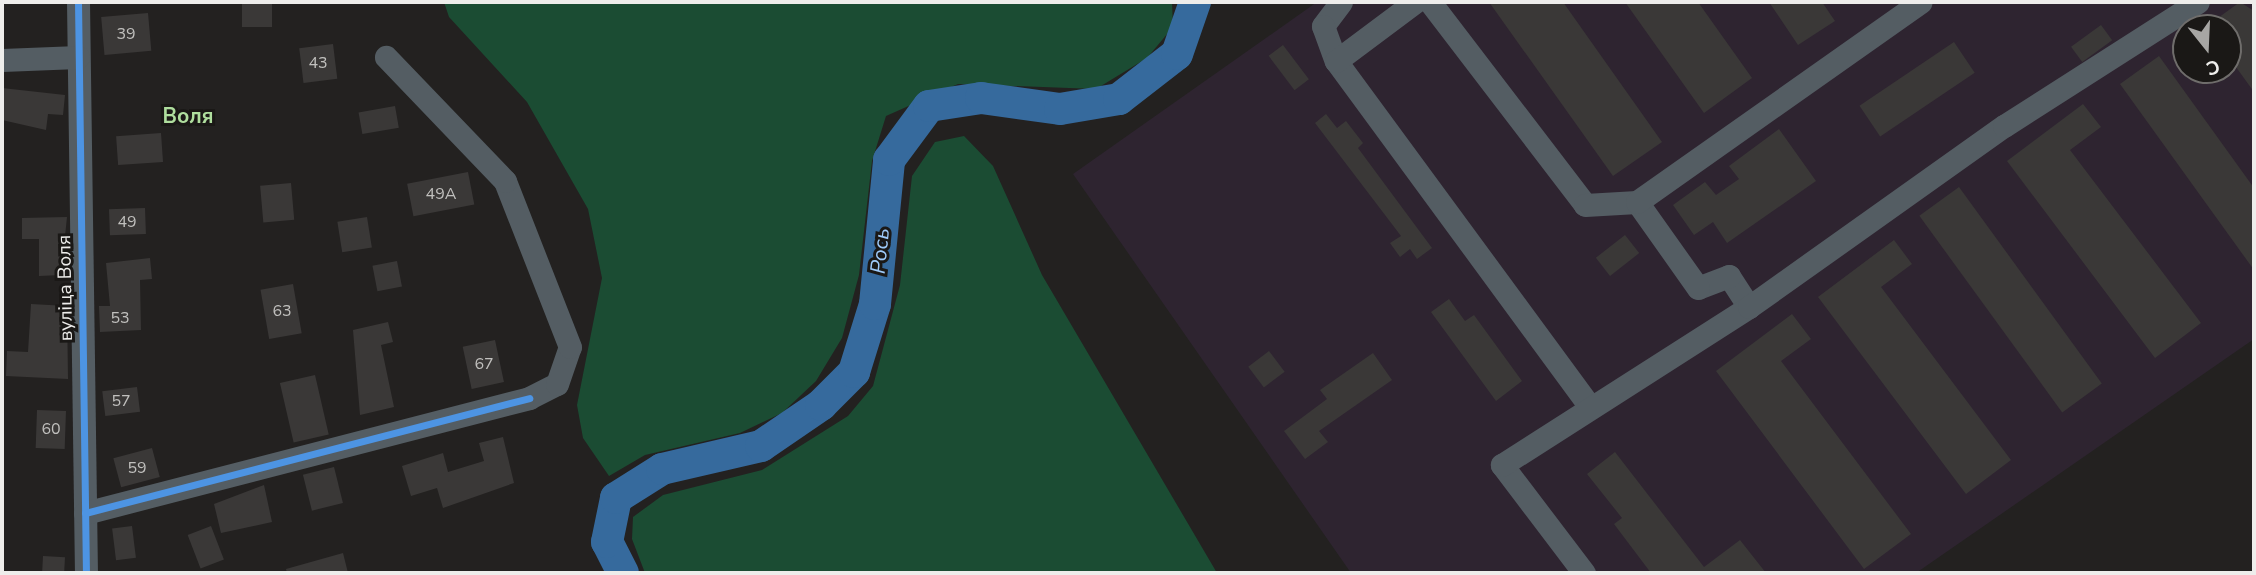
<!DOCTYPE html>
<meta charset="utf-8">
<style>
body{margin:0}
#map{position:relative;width:2256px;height:575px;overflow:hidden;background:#232120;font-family:"Nunito Sans",sans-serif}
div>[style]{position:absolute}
.industrial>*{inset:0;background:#2e2430}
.green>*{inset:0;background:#1b4c33}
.river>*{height:32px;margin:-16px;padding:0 16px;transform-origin:16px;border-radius:16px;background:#366a9d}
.building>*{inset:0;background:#3a3837;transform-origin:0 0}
.minor>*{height:23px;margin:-11.5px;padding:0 11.5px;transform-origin:11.5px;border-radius:11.5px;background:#545d63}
.cycleway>*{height:7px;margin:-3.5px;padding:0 3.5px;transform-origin:3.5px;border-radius:3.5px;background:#4d94e3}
span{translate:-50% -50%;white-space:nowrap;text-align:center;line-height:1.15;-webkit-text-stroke:6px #1a1816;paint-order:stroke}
.number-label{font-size:16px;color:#c1c0be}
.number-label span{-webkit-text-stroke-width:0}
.street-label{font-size:19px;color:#eeedeb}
.neighbourhood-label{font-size:21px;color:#afde9e;font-weight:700}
.water-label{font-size:21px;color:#9ecaf9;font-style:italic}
.frame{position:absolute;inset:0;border:4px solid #eeedeb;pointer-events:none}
.north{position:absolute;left:2172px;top:14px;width:70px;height:70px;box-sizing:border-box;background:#1a1816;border:2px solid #6f6d6b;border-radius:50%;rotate:162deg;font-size:19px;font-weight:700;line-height:28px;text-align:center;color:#eeedeb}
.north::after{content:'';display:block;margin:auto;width:24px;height:32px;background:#a7a6a4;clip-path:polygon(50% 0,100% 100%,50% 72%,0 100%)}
</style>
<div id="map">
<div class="industrial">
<div style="clip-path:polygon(evenodd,1317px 2px,2254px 2px,2254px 339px,1916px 573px,1351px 573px,1073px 174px,1317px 2px,2186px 28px,2228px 28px,2228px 70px,2186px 70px,2186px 28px)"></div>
</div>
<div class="green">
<div style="clip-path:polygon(444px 2px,1172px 2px,1173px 27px,1147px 58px,1096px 89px,958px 84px,886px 116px,872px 161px,859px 275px,842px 338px,816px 381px,782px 413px,740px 433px,645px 455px,609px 476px,583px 438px,577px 405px,602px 278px,588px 209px,527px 102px,449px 17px)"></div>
<div style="clip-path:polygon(964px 136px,993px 166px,1042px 275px,1217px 573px,645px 573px,632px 539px,633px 517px,663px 495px,762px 470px,848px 416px,873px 386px,900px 285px,912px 176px,935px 142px)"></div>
</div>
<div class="river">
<div style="left:623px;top:573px;width:35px;rotate:-117deg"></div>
<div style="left:607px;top:542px;width:45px;rotate:-78.4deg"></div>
<div style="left:616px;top:498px;width:54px;rotate:-32.2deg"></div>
<div style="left:662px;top:469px;width:102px;rotate:-13.1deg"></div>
<div style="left:761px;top:446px;width:73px;rotate:-34.3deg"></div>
<div style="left:821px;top:405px;width:47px;rotate:-45deg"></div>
<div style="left:854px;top:372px;width:71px;rotate:-72.8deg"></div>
<div style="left:875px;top:304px;width:145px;rotate:-84.4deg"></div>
<div style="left:889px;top:160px;width:67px;rotate:-53.5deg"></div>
<div style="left:929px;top:106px;width:53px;rotate:-8.7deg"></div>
<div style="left:981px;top:98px;width:80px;rotate:7.9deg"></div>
<div style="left:1060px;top:109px;width:60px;rotate:-9.6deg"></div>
<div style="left:1119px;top:99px;width:73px;rotate:-37.8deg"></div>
<div style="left:1177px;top:54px;width:55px;rotate:-70.9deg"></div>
</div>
<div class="building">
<div style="left:242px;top:2px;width:30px;height:25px"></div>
<div style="clip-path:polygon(1489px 2px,1563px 2px,1662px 142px,1613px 176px)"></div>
<div style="clip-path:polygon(1625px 2px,1698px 2px,1752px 78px,1704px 113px)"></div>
<div style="clip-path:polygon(1769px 2px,1822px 2px,1835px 21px,1798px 45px)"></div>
<div style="clip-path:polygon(2240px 2px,2254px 11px,2254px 92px,2228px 56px,2228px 28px,2204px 28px)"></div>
<div style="left:148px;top:13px;width:38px;height:47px;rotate:85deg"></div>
<div style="left:2101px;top:25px;width:19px;height:37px;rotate:54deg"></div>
<div style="left:1954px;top:42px;width:37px;height:114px;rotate:56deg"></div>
<div style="left:333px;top:44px;width:35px;height:34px;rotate:83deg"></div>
<div style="left:1283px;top:45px;width:43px;height:18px;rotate:53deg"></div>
<div style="clip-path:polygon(2159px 56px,2254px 188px,2254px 270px,2120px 84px)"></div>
<div style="clip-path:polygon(2px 88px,65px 95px,63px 115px,48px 114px,46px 130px,2px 120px)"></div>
<div style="clip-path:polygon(2083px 104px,2101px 127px,2070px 150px,2201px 323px,2155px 358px,2007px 161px)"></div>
<div style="left:395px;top:106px;width:22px;height:37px;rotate:80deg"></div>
<div style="clip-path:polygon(1326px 114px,1337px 128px,1346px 121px,1363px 143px,1358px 148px,1432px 248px,1417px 259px,1410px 249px,1400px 257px,1390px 243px,1401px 236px,1315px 123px)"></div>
<div style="clip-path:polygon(1779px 129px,1816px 181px,1727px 243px,1713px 222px,1694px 235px,1673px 205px,1705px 182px,1716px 195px,1739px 179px,1729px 166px)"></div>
<div style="left:161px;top:133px;width:29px;height:45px;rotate:86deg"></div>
<div style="left:468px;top:172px;width:33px;height:62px;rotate:79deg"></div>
<div style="left:291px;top:183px;width:37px;height:31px;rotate:85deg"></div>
<div style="left:1959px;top:187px;width:243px;height:49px;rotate:54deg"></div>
<div style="left:145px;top:208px;width:26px;height:36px;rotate:88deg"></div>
<div style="clip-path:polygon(67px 217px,61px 275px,39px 276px,39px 239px,22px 239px,22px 218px)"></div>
<div style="left:367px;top:217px;width:31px;height:30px;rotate:81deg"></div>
<div style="left:1625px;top:235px;width:23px;height:37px;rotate:52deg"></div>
<div style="clip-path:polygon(1894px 240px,1912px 264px,1881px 287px,2011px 460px,1966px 494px,1818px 297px)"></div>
<div style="clip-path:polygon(150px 258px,152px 279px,140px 280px,141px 330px,100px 332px,99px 306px,110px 306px,106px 263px)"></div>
<div style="left:397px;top:261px;width:26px;height:25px;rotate:79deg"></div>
<div style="left:293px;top:284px;width:50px;height:33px;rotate:80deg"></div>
<div style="clip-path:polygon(1449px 299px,1465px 321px,1474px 315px,1522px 381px,1496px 401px,1431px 312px)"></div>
<div style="clip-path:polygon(31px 304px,67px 306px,68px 379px,6px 376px,7px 351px,28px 352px)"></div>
<div style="clip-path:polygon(1792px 314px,1811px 339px,1781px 361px,1911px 534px,1864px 569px,1716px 371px)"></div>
<div style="clip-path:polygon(388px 322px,393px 342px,381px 345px,394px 407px,360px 415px,353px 330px)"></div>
<div style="left:495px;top:340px;width:43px;height:33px;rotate:78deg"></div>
<div style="left:1269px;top:351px;width:26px;height:26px;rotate:53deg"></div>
<div style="clip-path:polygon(1373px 353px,1392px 380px,1319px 431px,1328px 442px,1305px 459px,1284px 431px,1327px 399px,1320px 390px)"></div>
<div style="left:315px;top:375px;width:61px;height:36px;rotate:77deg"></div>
<div style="left:137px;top:387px;width:25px;height:35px;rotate:83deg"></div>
<div style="left:37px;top:410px;width:29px;height:38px;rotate:2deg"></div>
<div style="clip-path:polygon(503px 437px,514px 483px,443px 508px,437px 488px,411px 496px,402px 466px,443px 453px,448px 472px,484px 461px,479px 443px)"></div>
<div style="left:152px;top:448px;width:30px;height:40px;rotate:75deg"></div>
<div style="clip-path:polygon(1615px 452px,1704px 567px,1740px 540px,1766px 573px,1651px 573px,1614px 524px,1622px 518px,1587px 474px)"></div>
<div style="left:334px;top:467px;width:37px;height:32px;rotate:76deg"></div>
<div style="clip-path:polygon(264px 485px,272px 522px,221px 533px,214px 504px)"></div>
<div style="left:132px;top:526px;width:32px;height:20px;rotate:83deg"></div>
<div style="left:211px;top:526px;width:36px;height:25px;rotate:69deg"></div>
<div style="clip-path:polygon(343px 553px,348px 573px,287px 573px,286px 569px)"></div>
<div style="left:43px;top:556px;width:22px;height:17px;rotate:3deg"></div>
</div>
<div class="minor">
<div style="left:78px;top:2px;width:571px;rotate:89.2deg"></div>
<div style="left:1341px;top:2px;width:30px;rotate:127deg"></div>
<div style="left:1323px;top:26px;width:37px;rotate:70deg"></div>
<div style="left:1336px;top:61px;width:427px;rotate:53.7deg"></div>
<div style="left:1430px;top:2px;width:255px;rotate:52.6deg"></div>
<div style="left:1585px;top:205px;width:52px;rotate:-3.3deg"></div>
<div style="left:2px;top:60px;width:76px;rotate:-2.3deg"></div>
<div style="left:1336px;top:61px;width:99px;rotate:-36.8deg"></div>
<div style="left:1749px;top:307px;width:37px;rotate:-123deg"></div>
<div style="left:1729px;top:276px;width:33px;rotate:159deg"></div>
<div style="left:1698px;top:288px;width:105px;rotate:-125.3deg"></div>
<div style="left:1637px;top:202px;width:347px;rotate:-35.2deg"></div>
<div style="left:85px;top:513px;width:459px;rotate:-14.5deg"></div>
<div style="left:529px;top:398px;width:31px;rotate:-27deg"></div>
<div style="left:557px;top:384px;width:39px;rotate:-71deg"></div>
<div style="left:570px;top:347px;width:178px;rotate:-111.4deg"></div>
<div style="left:505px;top:181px;width:172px;rotate:-133.8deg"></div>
<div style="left:1584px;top:573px;width:136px;rotate:-127.2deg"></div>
<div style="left:1502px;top:465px;width:293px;rotate:-32.6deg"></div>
<div style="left:1749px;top:307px;width:313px;rotate:-35.4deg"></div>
<div style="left:2004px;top:126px;width:230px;rotate:-32.6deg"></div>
</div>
<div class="cycleway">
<div style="left:78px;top:2px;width:571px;rotate:89.2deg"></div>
<div style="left:85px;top:513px;width:459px;rotate:-14.5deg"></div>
</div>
<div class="number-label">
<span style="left:126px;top:34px">39</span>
<span style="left:318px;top:63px">43</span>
<span style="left:441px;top:194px">49А</span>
<span style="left:127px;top:222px">49</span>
<span style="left:282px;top:311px">63</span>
<span style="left:120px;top:318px">53</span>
<span style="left:484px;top:364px">67</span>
<span style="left:121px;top:401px">57</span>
<span style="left:51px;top:429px">60</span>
<span style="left:137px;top:468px">59</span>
</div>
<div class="street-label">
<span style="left:66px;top:288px;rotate:-91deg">вуліца Воля</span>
</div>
<div class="neighbourhood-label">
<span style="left:188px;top:116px">Воля</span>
</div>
<div class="water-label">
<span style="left:880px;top:251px;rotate:-84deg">Рось</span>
</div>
<div class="frame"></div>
<div class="north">С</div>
</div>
